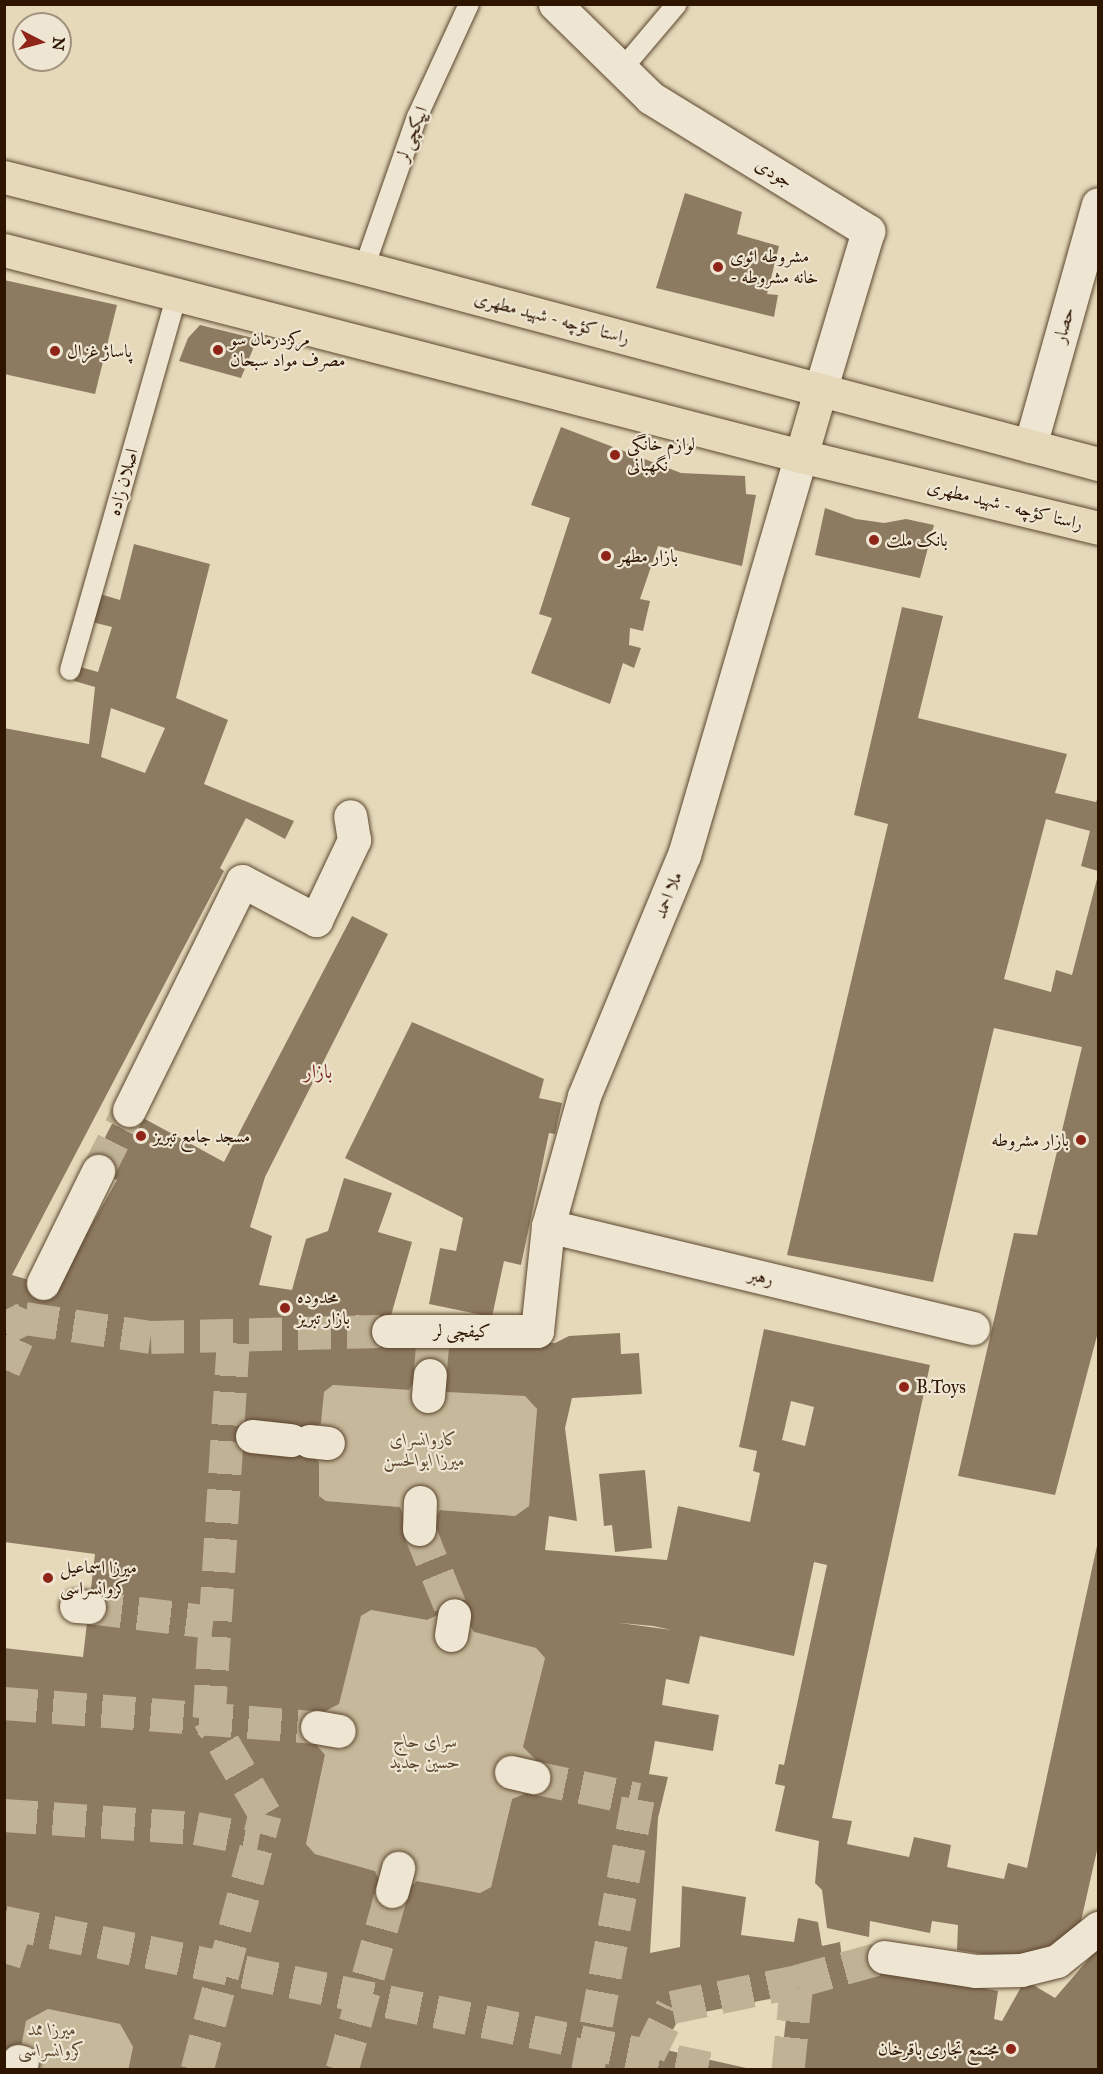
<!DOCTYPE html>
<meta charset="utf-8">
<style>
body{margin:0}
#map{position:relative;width:1103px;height:2074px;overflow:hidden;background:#e5d9ba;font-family:"IM FELL Great Primer",Amiri,serif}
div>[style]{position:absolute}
.green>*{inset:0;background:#c6b89a}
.building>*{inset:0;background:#8d7b61}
.street-tunnel>*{height:33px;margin-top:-16.5px;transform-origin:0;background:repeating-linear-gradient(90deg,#c0b295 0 33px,transparent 0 49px)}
.roads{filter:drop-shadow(0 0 2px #5c462e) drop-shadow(0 0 2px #5c462e)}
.lane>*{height:20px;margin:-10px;padding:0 10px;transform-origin:10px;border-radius:10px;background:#eee6d2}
.street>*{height:33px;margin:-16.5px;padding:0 16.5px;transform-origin:16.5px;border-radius:16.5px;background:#eee6d2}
.primary>*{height:33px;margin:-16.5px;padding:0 16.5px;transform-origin:16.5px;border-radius:16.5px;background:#e5d9ba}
.dots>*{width:16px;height:16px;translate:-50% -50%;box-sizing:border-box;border:3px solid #eee6d2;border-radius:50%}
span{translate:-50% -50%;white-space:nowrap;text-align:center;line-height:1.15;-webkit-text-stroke:4.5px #eee6d2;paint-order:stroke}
.street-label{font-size:18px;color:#2e1500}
.poi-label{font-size:18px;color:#2e1500}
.left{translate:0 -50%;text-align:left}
.right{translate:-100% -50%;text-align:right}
.park-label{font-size:18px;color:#5c462e;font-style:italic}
.neighbourhood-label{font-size:20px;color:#7a1f14}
.frame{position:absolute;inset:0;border:6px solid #2e1500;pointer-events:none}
.north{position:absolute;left:12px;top:12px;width:60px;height:60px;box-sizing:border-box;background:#eee6d2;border:2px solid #a1927e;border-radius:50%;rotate:96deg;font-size:16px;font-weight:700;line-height:24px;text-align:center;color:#2e1500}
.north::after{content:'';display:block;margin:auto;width:21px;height:27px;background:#8f2418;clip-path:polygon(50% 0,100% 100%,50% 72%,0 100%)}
</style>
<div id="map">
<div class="green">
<div style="clip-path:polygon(418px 1374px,445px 1392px,525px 1396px,537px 1409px,529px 1506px,515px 1516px,440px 1510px,428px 1530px,409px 1528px,400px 1507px,326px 1501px,319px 1496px,319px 1462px,307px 1452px,324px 1392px,333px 1385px,409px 1390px)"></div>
<div style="clip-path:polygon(371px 1610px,427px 1620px,442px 1613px,463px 1616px,474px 1632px,536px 1648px,545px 1658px,536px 1760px,529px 1792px,512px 1799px,491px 1887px,480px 1893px,418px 1881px,402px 1894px,383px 1889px,375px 1871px,315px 1854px,306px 1844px,325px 1756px,314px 1742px,320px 1714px,361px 1616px)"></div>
<div style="clip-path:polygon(48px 2009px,120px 2024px,133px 2047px,128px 2069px,17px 2070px,26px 2021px)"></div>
</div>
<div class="building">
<div style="clip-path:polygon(685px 193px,742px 212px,737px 234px,779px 246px,767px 294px,778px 295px,774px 317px,656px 288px)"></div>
<div style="clip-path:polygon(4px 280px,117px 305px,95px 394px,4px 374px)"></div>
<div style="clip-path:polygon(200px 325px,257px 339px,241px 378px,179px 361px,188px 338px)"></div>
<div style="clip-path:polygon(561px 427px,681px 473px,745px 476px,746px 494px,756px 495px,742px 566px,658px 546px,640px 599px,650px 601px,643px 631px,630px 628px,629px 645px,641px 648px,634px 668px,623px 663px,610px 704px,531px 673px,552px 618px,539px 614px,570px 518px,531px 505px)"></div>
<div style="clip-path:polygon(825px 508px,856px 519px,884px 523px,906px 519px,934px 525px,920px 578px,815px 555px)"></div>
<div style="clip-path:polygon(evenodd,134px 544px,210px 564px,176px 698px,228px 720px,204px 784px,294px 821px,285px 839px,246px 818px,220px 868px,224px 871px,12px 1275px,56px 1288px,117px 1180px,90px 1167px,121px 1106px,224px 1162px,352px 916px,388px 934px,265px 1177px,250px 1227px,272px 1236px,259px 1285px,292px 1290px,306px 1239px,328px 1231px,344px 1178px,392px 1193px,378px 1232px,412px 1242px,390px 1319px,356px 1315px,354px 1337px,555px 1343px,569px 1336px,620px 1333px,621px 1354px,639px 1353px,642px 1394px,572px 1398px,565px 1428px,577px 1521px,549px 1516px,545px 1550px,667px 1560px,678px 1506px,750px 1522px,760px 1473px,753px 1471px,757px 1451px,739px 1447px,764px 1329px,930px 1365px,832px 1818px,852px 1821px,847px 1844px,909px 1857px,914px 1837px,951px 1845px,947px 1867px,1004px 1879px,1008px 1863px,1027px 1868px,1098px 1541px,1098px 1846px,1079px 1930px,1027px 1961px,957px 1950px,958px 1925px,932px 1921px,930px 1933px,870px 1921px,869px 1937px,827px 1928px,822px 1890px,815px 1883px,819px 1841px,775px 1831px,785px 1786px,775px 1784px,779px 1764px,784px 1765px,827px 1565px,814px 1562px,794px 1656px,700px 1636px,689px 1684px,666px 1679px,662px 1705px,719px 1715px,713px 1751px,655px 1741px,649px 1774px,668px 1777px,658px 1818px,650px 1953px,680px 1947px,682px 1886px,746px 1897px,741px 1935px,794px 1942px,798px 1918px,818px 1922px,822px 1946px,840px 1942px,842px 1958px,879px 1947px,887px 1969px,998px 1991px,994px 2019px,1002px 2021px,1025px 1980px,1055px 1998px,1098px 1948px,1098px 2070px,780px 2070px,789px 1995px,680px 2017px,662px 2049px,755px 2070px,128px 2070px,133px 2047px,120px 2024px,48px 2009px,26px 2021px,17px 2070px,4px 2070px,4px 1648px,83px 1657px,95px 1554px,4px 1542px,4px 728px,89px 744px,95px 687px,74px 681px,77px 666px,98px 672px,112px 627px,92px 622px,100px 594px,120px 600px,134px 544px,111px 708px,165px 728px,145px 773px,101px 757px,111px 708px,134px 544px,418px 1374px,436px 1376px,445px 1392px,525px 1396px,537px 1409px,529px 1506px,515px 1516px,440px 1510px,428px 1530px,409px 1528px,400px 1507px,326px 1501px,319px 1496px,319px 1462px,307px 1452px,310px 1432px,321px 1423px,324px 1392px,333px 1385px,409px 1390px,418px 1374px,134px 544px,791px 1401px,814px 1407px,805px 1446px,782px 1440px,791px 1401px,134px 544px,371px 1610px,427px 1620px,442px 1613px,463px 1616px,474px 1632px,536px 1648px,545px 1658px,523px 1747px,536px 1760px,529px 1792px,512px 1799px,491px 1887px,480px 1893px,417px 1881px,402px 1894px,383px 1889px,375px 1871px,315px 1854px,306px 1844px,325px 1755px,314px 1742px,320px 1714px,339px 1704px,361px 1616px,371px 1610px,134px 544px,621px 1623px,653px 1626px,672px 1630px,620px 1623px,621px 1623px)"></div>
<div style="clip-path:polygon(902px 607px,943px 616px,918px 718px,1067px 754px,1055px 793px,1096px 802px,1098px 797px,1098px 871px,1081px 866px,1090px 831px,1046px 819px,1004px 979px,1051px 992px,1056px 970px,1072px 975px,1098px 875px,1098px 1332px,1055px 1495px,958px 1476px,1014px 1233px,1037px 1235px,1082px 1047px,994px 1028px,933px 1282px,787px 1255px,888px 824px,854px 815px)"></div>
<div style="clip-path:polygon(412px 1022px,544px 1079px,539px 1098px,562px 1103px,555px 1134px,549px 1133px,521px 1265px,504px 1261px,492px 1317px,429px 1304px,440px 1248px,456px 1251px,463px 1218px,345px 1158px)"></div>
<div style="clip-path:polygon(645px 1470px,652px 1548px,615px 1552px,612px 1525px,604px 1526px,599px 1474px)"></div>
</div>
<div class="street-tunnel">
<div style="left:98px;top:1171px;width:68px;rotate:-63.1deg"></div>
<div style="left:4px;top:1328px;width:23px;rotate:-25deg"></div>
<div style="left:25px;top:1318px;width:127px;rotate:8.6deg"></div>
<div style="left:151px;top:1337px;width:237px;rotate:-1.5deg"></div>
<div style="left:4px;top:1369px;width:64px;rotate:-66.2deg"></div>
<div style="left:430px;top:1375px;width:35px;rotate:-85deg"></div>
<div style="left:419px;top:1529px;width:93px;rotate:67.9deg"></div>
<div style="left:89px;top:1607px;width:125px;rotate:6.9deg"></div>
<div style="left:4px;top:1703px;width:314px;rotate:4.4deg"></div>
<div style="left:209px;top:1718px;width:383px;rotate:-86.3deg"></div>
<div style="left:533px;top:1777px;width:107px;rotate:11.8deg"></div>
<div style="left:638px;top:1799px;width:276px;rotate:100.5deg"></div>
<div style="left:4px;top:1815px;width:192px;rotate:3.9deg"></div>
<div style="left:196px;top:1828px;width:64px;rotate:10.8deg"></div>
<div style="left:4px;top:1922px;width:730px;rotate:11.69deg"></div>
<div style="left:4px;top:1963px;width:41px;rotate:-72.9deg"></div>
<div style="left:649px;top:2054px;width:52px;rotate:-63.9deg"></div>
<div style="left:672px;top:2007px;width:128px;rotate:-11.7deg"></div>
<div style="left:797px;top:1981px;width:90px;rotate:-15.4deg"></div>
<div style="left:197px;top:2070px;width:265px;rotate:-75.1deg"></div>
<div style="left:265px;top:1814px;width:111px;rotate:-120.3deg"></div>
<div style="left:342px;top:2070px;width:186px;rotate:-74.4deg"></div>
<div style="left:788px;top:2070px;width:89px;rotate:-84.2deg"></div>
</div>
<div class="roads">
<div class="lane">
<div style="left:622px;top:69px;width:85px;rotate:-49.8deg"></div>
<div style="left:364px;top:268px;width:160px;rotate:-70.7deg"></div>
<div style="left:417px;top:117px;width:124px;rotate:-65.3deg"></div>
<div style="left:70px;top:670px;width:391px;rotate:-74.1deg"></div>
</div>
<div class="street">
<div style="left:555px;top:4px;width:134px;rotate:44.4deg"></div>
<div style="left:651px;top:98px;width:255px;rotate:31.5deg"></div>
<div style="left:868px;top:231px;width:167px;rotate:106.7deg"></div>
<div style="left:1030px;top:446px;width:251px;rotate:-74.3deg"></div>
<div style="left:129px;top:1110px;width:255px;rotate:-63.7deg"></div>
<div style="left:242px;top:881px;width:84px;rotate:27.8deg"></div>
<div style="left:316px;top:920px;width:89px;rotate:-64.6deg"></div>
<div style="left:354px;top:840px;width:24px;rotate:-99deg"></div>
<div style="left:548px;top:1226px;width:437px;rotate:13.5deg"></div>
<div style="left:43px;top:1283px;width:125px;rotate:-63.8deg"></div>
<div style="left:388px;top:1331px;width:149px"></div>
<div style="left:537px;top:1331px;width:106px;rotate:-84deg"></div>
<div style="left:548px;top:1226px;width:135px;rotate:-74.5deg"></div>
<div style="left:584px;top:1096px;width:261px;rotate:-67.5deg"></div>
<div style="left:684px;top:855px;width:416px;rotate:-73.7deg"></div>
<div style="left:428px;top:1396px;width:21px;rotate:-85deg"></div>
<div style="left:252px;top:1436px;width:39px;rotate:6deg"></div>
<div style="left:309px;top:1441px;width:19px;rotate:6deg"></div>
<div style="left:419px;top:1529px;width:27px;rotate:-88deg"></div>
<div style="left:76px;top:1606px;width:13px;rotate:4deg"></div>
<div style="left:451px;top:1635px;width:20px;rotate:-81deg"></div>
<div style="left:317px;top:1727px;width:22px;rotate:10deg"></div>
<div style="left:511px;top:1772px;width:23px;rotate:13deg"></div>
<div style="left:392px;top:1891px;width:24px;rotate:-75deg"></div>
<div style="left:884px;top:1957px;width:92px;rotate:8.7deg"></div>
<div style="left:975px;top:1971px;width:46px;rotate:-1.2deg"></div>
<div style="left:1021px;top:1970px;width:37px;rotate:-14deg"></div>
<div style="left:1057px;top:1961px;width:53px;rotate:-38.8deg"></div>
<div style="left:18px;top:2061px;width:4px;rotate:14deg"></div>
</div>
<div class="primary">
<div style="left:4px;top:177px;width:371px;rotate:14.2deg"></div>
<div style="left:364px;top:268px;width:760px;rotate:14.95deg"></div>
<div style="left:4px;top:250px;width:823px;rotate:14.49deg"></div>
<div style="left:801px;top:456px;width:306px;rotate:13.6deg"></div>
<div style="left:801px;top:456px;width:68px;rotate:-73.7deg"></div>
</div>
</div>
<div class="dots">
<div style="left:718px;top:267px;background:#8f2418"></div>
<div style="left:218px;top:350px;background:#8f2418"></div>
<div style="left:55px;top:351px;background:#8f2418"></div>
<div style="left:615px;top:455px;background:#8f2418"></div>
<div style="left:874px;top:540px;background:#8f2418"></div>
<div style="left:606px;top:556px;background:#8f2418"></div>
<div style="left:141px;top:1136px;background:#8f2418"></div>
<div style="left:1081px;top:1140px;background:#8f2418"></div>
<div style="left:285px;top:1308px;background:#8f2418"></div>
<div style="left:904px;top:1387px;background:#8f2418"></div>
<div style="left:48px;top:1578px;background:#8f2418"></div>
<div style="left:1011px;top:2049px;background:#8f2418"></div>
</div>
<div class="street-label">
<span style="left:412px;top:134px;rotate:-69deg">ایپکچی لر</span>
<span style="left:774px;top:173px;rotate:31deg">جودی</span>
<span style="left:552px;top:318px;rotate:15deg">راستا کؤچه - شهید مطهری</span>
<span style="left:1064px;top:325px;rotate:-74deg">حصار</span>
<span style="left:123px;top:482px;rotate:-74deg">اصلان زاده</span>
<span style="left:1005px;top:505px;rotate:14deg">راستا کؤچه - شهید مطهری</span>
<span style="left:668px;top:895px;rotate:-68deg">ملا احمد</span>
<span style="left:761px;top:1277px;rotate:13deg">رهبر</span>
<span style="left:462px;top:1331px">کیفچی لر</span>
</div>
<div class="poi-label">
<span class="left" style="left:730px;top:267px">مشروطه ائوی<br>- خانه مشروطه</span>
<span class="left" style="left:230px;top:350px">مرکزدرمان سو<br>مصرف مواد سبحان</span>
<span class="left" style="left:67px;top:351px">پاساژ غزال</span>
<span class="left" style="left:627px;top:455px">لوازم خانگی<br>نگهبانی</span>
<span class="left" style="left:886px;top:540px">بانک ملت</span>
<span class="left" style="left:618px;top:556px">بازار مطهر</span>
<span class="left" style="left:153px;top:1136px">مسجد جامع تبریز</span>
<span class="right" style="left:1069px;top:1140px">بازار مشروطه</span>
<span class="left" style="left:297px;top:1308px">محدوده<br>بازار تبریز</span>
<span class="left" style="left:916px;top:1387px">B.Toys</span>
<span class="left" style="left:60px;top:1578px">میرزا اسماعیل<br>کروانسراسی</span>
<span class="right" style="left:999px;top:2049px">مجتمع تجاری باقرخان</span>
</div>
<div class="park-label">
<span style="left:424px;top:1450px">کاروانسرای<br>میرزا ابوالحسن</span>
<span style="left:425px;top:1752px">سرای حاج<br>حسین جدید</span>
<span style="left:52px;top:2040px">میرزا ممد<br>کروانسراسی</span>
</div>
<div class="neighbourhood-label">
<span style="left:318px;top:1071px">بازار</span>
</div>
<div class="frame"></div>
<div class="north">N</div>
</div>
